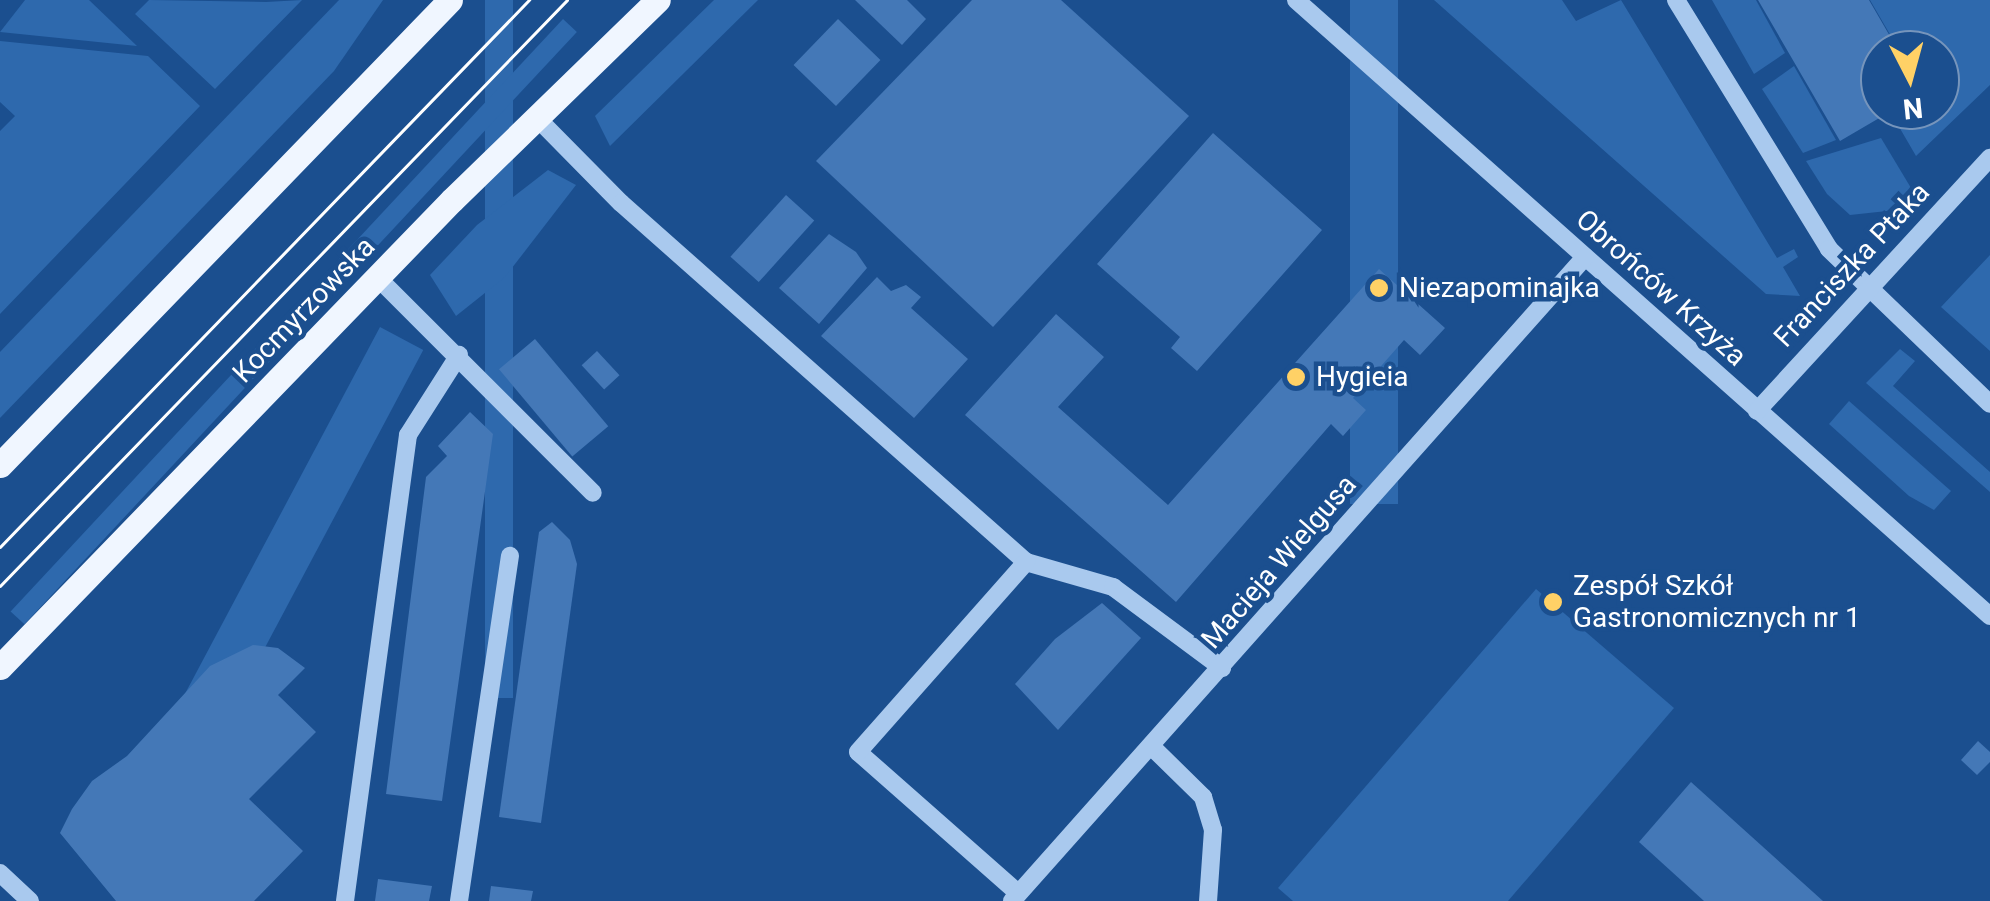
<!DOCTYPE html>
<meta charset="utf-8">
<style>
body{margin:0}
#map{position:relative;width:1990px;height:901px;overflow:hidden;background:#1b4f8f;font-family:Roboto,sans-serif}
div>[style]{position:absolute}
.green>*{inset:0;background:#2e69ad;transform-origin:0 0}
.building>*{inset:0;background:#4478b7;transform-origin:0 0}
.minor>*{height:18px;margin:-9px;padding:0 9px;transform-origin:9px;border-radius:9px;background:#a9c9ee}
.major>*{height:25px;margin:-12.5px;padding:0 12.5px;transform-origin:12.5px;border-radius:12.5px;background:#f0f6ff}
.tram>*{height:2.5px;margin:-1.25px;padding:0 1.25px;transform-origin:1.25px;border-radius:1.25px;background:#fff}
.dots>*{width:28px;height:28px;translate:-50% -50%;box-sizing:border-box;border:5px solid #1b4f8f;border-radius:50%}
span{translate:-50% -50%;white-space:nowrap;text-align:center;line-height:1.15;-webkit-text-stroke:9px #1b4f8f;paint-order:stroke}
.street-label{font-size:28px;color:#fff}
.poi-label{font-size:28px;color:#fff}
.left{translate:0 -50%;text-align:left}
.north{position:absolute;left:1860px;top:30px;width:100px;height:100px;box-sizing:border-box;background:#1b4f8f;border:2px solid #7695bc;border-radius:50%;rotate:174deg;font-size:28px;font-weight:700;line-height:40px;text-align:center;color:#fff}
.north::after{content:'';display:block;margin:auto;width:35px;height:45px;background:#ffd166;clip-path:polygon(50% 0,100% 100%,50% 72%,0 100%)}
</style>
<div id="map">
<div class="green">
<div style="clip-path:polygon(25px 0,89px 0,137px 46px,0 32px)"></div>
<div style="clip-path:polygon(149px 0,266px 2px,302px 0,215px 89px,135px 14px)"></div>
<div style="clip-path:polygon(339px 0,383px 0,334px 71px,0 418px,0 352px)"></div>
<div style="left:485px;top:0;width:28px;height:698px"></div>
<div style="clip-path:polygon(714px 0,758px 0,610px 146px,595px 116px)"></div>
<div style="left:1350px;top:0;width:48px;height:504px"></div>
<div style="clip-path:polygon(1434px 0,1562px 0,1576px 21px,1621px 0,1777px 258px,1794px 249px,1798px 257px,1783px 267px,1800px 296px,1766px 294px)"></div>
<div style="clip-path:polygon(1712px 0,1756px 0,1785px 53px,1754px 74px)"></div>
<div style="clip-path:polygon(1870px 0,1990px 0,1990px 85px,1916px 156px,1891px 113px,1940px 110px,1940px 50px,1899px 50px)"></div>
<div style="left:563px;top:19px;width:19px;height:810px;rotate:43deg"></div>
<div style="clip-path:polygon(0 41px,148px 56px,200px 106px,0 314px,0 131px,15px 116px,0 102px)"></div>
<div style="clip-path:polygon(1794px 66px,1836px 140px,1803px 153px,1762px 89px)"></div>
<div style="clip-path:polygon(1881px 138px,1911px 188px,1887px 211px,1850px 215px,1827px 194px,1806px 161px)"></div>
<div style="clip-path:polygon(548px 170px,576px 185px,505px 277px,456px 316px,430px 275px,477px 225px)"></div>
<div style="clip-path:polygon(1990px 255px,1990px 351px,1941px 307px)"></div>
<div style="left:380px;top:327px;width:49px;height:546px;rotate:28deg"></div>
<div style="clip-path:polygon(1900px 349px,1915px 361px,1893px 386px,1990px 472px,1990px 492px,1866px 383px)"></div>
<div style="clip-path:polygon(1849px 401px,1951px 491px,1934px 510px,1909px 496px,1829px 424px)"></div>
<div style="clip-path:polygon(1536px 589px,1674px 708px,1508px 901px,1293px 901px,1278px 888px)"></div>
</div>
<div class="building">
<div style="clip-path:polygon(855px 0,907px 0,926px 19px,902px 45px)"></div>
<div style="clip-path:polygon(972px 0,1061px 0,1189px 116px,993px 327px,816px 161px)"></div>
<div style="clip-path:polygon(1758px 0,1869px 0,1898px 50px,1880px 50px,1880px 110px,1893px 110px,1840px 141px)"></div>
<div style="left:838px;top:19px;width:59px;height:64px;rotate:44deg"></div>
<div style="clip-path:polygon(1213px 133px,1322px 230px,1197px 371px,1171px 348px,1180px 337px,1097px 264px)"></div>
<div style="left:786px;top:195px;width:38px;height:83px;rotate:42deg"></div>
<div style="clip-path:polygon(829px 234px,856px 252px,867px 268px,819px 324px,779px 288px)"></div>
<div style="clip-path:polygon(1379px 269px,1445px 328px,1420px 355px,1404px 340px,1353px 398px,1366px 410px,1343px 436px,1331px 424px,1176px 602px,965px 415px,1056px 314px,1104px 357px,1058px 407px,1168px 505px)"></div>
<div style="clip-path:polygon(877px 277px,891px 291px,906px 285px,921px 297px,911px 308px,968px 359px,914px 418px,821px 336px)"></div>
<div style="left:535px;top:339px;width:114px;height:47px;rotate:50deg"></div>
<div style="left:597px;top:351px;width:33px;height:21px;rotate:47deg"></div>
<div style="clip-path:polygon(470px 412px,493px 434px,442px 801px,386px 794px,426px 477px,447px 456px,438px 446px)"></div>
<div style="clip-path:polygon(552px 522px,570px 540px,577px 564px,541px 823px,499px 817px,539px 532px)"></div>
<div style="clip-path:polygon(1102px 603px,1141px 638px,1058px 730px,1015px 684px,1055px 639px)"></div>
<div style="clip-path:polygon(253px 645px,278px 648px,305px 668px,278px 695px,316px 732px,249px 799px,303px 851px,254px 901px,116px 901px,60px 833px,72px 809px,92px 781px,127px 756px,210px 666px)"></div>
<div style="clip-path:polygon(1978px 741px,1990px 752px,1990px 762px,1977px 775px,1961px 760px)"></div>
<div style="clip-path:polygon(1691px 782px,1823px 901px,1704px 901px,1639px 842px)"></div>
<div style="clip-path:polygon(378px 879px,432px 886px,429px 901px,375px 901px)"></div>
<div style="clip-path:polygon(491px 886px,533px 891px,531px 901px,489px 901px)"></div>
</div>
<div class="minor">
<div style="left:1296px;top:0;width:928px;rotate:41.59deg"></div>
<div style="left:1676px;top:0;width:292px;rotate:58.4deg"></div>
<div style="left:1829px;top:249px;width:223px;rotate:43.9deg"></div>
<div style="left:540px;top:121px;width:115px;rotate:45.4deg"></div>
<div style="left:621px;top:203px;width:541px;rotate:41.55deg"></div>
<div style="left:1026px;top:562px;width:91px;rotate:16deg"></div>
<div style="left:1113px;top:587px;width:136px;rotate:36.6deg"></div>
<div style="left:377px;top:277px;width:305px;rotate:45deg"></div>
<div style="left:1757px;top:411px;width:344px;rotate:-47.4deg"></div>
<div style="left:1151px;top:746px;width:73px;rotate:44.4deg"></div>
<div style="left:1203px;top:797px;width:34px;rotate:73deg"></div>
<div style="left:1213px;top:830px;width:71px;rotate:94deg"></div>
<div style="left:0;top:873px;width:41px;rotate:43deg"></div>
<div style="left:1018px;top:893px;width:213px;rotate:-138.6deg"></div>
<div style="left:858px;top:752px;width:254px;rotate:-48.5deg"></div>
<div style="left:345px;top:901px;width:470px;rotate:-82.3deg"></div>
<div style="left:408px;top:435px;width:95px;rotate:-57.5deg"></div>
<div style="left:459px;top:901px;width:349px;rotate:-81.6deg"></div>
<div style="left:1012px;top:901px;width:862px;rotate:-48.34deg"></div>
</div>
<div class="major">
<div style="left:0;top:465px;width:647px;rotate:-45.94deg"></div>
<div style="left:0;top:667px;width:650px;rotate:-45.94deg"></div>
<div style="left:452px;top:200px;width:287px;rotate:-44.2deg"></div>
</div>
<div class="tram">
<div style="left:0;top:547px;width:761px;rotate:-45.96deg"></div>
<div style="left:0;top:586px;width:815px;rotate:-45.94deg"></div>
</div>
<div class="dots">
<div style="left:1379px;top:288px;background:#ffd166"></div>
<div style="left:1296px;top:377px;background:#ffd166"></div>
<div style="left:1553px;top:602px;background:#ffd166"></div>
</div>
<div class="street-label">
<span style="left:1852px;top:265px;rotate:-47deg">Franciszka Ptaka</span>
<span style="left:1661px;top:288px;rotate:42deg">Obrońców Krzyża</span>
<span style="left:304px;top:310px;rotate:-46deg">Kocmyrzowska</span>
<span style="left:1279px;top:562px;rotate:-49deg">Macieja Wielgusa</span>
</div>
<div class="poi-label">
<span class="left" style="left:1399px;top:288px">Niezapominajka</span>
<span class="left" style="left:1316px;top:377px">Hygieia</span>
<span class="left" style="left:1573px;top:602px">Zespół Szkół<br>Gastronomicznych nr 1</span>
</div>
<div class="north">N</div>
</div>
